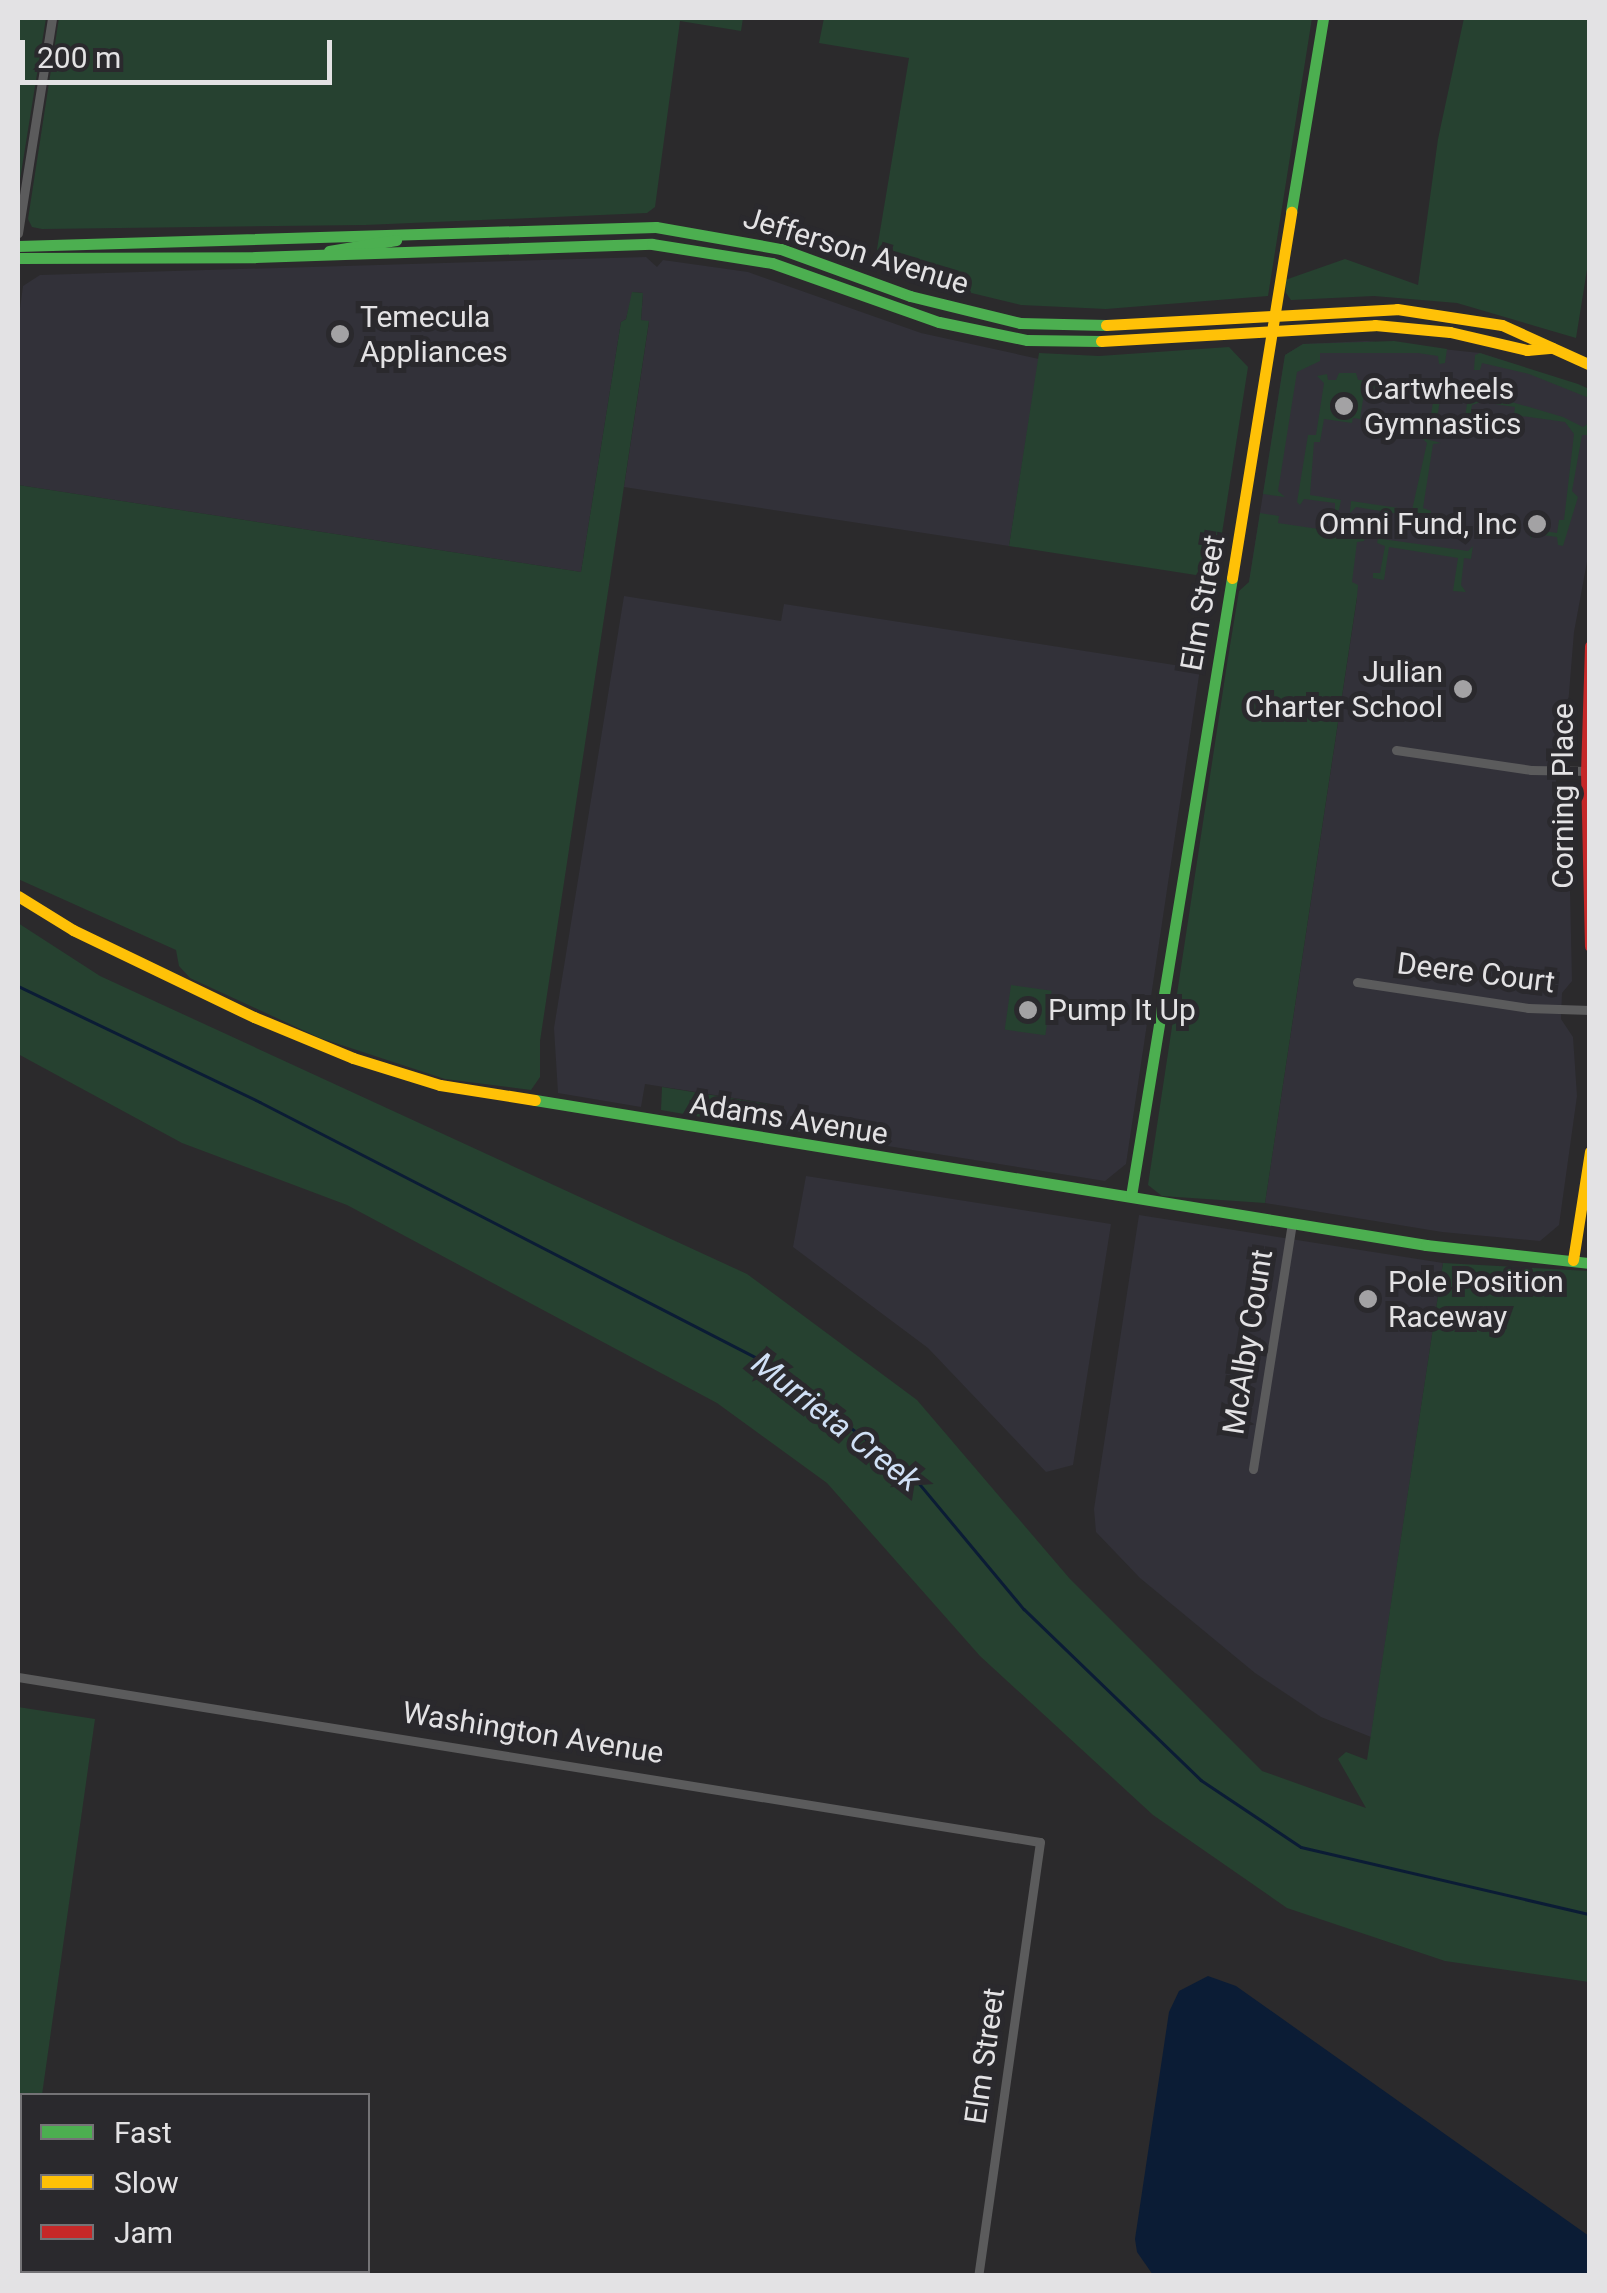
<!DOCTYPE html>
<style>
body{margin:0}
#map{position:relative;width:1607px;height:2293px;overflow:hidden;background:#2b2a2c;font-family:Roboto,sans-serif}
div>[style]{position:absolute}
.built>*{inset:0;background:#323139}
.green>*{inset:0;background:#264130;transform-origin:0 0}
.water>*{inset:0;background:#0b1c35}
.stream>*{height:2.5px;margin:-1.25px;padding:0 1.25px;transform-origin:1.25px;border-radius:1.25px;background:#0b1c35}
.street>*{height:9px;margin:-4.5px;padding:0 4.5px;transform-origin:4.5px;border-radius:4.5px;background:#5b5b5c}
.fast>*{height:11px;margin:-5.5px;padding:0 5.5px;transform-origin:5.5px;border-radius:5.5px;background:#4caf50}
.slow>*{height:11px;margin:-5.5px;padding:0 5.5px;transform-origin:5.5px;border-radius:5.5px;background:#ffc107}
.jam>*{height:11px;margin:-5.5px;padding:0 5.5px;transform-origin:5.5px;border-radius:5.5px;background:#c62828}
.dots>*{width:28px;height:28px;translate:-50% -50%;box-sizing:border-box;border:5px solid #2a292d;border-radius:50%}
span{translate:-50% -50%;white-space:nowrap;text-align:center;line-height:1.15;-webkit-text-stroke:10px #2a292d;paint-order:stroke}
.street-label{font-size:30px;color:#e3e2e4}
.poi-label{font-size:30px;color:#e3e2e4}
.left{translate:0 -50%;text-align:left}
.right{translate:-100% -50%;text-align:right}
.water-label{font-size:32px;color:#d0e0f6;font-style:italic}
.frame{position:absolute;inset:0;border:20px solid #e3e2e4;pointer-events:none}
.legend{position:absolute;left:20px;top:2093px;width:350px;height:180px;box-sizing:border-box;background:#2a292d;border:2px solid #747376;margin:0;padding:12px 18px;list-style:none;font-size:30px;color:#e3e2e4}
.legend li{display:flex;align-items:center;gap:20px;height:50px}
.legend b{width:50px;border:2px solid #747376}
.scale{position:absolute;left:20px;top:40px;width:312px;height:45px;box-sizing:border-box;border:5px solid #e3e2e4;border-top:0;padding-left:12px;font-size:30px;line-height:35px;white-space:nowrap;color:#e3e2e4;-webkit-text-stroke:8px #2a292d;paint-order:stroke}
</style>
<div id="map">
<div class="built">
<div style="clip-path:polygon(646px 257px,657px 267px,663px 260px,748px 272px,921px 333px,1039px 359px,1009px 546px,624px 487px,649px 322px,641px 320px,643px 293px,633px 292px,626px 319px,621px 322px,581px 572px,18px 485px,18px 323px,23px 286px,40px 275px)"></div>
<div style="clip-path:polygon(1367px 341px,1480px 353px,1589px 389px,1589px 551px,1574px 632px,1565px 742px,1555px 760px,1556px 782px,1568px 799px,1572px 981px,1562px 993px,1561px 1019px,1573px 1037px,1577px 1096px,1559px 1225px,1540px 1241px,1442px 1232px,1265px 1203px,1357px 598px,1249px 582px,1285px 355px,1303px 344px)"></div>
<div style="clip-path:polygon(624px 596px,781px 621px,784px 604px,1200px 669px,1126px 1164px,1105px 1181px,782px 1129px,784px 1106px,645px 1084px,641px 1107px,558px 1093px,554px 1028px)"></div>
<div style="clip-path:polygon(806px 1176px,1111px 1224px,1073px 1465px,1046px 1472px,928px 1348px,793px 1247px)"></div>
<div style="clip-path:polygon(1139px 1215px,1443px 1263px,1371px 1737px,1321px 1717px,1255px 1673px,1140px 1578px,1096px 1532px,1094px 1509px)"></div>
</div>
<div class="green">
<div style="clip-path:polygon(18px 18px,46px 18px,18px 192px)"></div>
<div style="clip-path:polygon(59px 18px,743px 18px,741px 31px,680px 21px,655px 207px,647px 213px,365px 225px,42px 229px,32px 227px,28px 219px)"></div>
<div style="clip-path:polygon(824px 18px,1312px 18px,1268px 296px,1106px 309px,1021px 305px,926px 282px,875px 261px,909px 58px,819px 43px)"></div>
<div style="clip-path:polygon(1464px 18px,1589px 18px,1589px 257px,1576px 338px,1457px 303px,1374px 296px,1291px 300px,1286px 293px,1285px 280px,1345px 259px,1418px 285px,1438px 139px)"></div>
<div style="clip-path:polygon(632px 292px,643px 293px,641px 320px,649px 321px,540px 1041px,540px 1077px,531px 1090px,445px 1079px,320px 1038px,190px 978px,179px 966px,176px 950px,18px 879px,18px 485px,581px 572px,621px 322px,626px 319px)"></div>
<div style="clip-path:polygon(1394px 341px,1447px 349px,1445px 363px,1439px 364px,1438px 356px,1418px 353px,1320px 353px,1320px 361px,1297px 372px,1278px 491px,1285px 497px,1263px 494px,1285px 355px,1303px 344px)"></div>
<div style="clip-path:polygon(1229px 347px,1248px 367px,1215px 578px,1009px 546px,1039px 353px,1099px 356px)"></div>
<div style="clip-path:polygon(1480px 353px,1578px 384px,1589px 389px,1589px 398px,1529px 374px,1482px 363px,1480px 370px,1474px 370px,1475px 355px)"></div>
<div style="clip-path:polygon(1339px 373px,1356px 373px,1358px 380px,1436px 384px,1442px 378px,1442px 388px,1448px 391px,1441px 393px,1436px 425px,1442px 429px,1429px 429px,1434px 395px,1426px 389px,1392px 384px,1390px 391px,1365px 387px,1360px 419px,1353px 418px,1352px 423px,1324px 419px,1320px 442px,1314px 442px,1310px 495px,1341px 500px,1339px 510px,1335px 511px,1335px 503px,1304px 499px,1300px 505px,1297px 502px,1308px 435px,1316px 435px,1324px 383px,1317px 376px,1327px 374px,1328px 380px,1336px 380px)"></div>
<div style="clip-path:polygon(1471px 382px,1474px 391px,1563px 417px,1583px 427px,1589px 423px,1589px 435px,1582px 435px,1572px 491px,1578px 497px,1563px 546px,1558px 545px,1557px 537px,1535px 534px,1530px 539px,1531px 529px,1557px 533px,1559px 520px,1564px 520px,1574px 434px,1565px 422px,1514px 415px,1515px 407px,1481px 402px,1472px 405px,1467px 435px,1456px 432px,1463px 429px,1468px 398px,1461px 391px,1468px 390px)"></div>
<div style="clip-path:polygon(1422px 438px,1441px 443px,1433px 444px,1423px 508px,1431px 511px,1428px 524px,1424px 518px,1356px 507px,1350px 513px,1351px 501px,1412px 510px,1427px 443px)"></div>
<div style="clip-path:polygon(1260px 513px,1279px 516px,1278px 523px,1359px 535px,1362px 528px,1366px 531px,1364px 541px,1357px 542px,1352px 582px,1358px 585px,1357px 597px,1265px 1203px,1162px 1196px,1148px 1185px,1227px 664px,1239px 591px,1249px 582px)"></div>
<div style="clip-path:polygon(1380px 531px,1382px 539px,1468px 551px,1473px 546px,1471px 559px,1464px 558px,1461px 585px,1466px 592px,1453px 591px,1458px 558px,1389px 547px,1384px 580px,1373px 578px,1373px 573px,1380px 573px,1385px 546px,1377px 543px)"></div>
<div style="clip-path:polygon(18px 923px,100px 976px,747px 1274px,917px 1400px,1070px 1579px,1262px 1771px,1366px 1808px,1338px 1759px,1346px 1752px,1367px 1760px,1443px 1263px,1589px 1271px,1589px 1982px,1445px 1961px,1287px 1908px,1153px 1815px,980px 1656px,827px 1483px,717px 1403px,347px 1205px,182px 1143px,18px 1054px)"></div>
<div style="left:1011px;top:985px;width:41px;height:45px;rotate:8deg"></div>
<div style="clip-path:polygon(662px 1087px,767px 1104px,764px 1124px,758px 1127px,661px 1110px)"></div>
<div style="clip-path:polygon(18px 1707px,95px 1719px,42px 2095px,22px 2096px,22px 2232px,18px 2268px)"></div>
</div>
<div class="water">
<div style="clip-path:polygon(1208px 1976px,1236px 1986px,1589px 2236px,1589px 2275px,1153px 2275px,1137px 2252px,1135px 2239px,1169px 2012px,1179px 1991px)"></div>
</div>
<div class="stream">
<div style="left:18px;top:986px;width:268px;rotate:25.6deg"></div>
<div style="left:260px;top:1102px;width:559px;rotate:27.25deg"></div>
<div style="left:757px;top:1358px;width:188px;rotate:36.6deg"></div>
<div style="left:908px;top:1470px;width:181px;rotate:50.2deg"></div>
<div style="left:1024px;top:1609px;width:246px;rotate:44deg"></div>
<div style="left:1201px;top:1780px;width:120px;rotate:33.8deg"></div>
<div style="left:1301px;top:1847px;width:297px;rotate:13.1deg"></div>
</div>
<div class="street">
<div style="left:18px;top:233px;width:218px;rotate:-81deg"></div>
<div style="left:1396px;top:750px;width:136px;rotate:8.4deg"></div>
<div style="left:1531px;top:770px;width:59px;rotate:1deg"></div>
<div style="left:1357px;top:982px;width:173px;rotate:8.6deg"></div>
<div style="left:1528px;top:1008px;width:62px;rotate:1.8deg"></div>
<div style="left:1253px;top:1469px;width:249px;rotate:-81deg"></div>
<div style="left:18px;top:1677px;width:1035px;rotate:9.17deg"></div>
<div style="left:1040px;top:1842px;width:438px;rotate:98.1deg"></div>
</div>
<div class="fast">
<div style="left:1291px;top:212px;width:197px;rotate:-80.6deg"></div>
<div style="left:18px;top:246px;width:638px;rotate:-1.71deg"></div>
<div style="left:656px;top:227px;width:127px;rotate:10deg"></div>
<div style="left:781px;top:249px;width:137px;rotate:20deg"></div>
<div style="left:910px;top:296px;width:113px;rotate:13.8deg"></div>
<div style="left:1020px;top:323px;width:86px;rotate:1.3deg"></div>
<div style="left:329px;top:251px;width:68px;rotate:-9.3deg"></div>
<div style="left:18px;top:258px;width:237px;rotate:-0.2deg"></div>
<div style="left:255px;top:257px;width:397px;rotate:-1.9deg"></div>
<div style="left:652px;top:244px;width:121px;rotate:9deg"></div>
<div style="left:772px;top:263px;width:177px;rotate:19.5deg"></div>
<div style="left:939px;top:322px;width:90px;rotate:11.6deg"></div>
<div style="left:1027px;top:340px;width:74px;rotate:0.8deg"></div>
<div style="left:535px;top:1100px;width:903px;rotate:9.24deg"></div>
<div style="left:1426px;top:1245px;width:165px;rotate:6.3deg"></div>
<div style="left:1131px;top:1196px;width:626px;rotate:-80.72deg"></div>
</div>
<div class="slow">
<div style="left:1106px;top:325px;width:291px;rotate:-3.1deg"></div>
<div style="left:1397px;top:309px;width:106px;rotate:8.7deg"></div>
<div style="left:1502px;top:325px;width:97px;rotate:24.4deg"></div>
<div style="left:1101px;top:341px;width:274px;rotate:-3.3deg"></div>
<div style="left:1375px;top:325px;width:75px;rotate:5.3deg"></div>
<div style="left:1450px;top:332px;width:79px;rotate:13.2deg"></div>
<div style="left:1527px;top:350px;width:25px;rotate:-5deg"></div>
<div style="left:1232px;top:578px;width:371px;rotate:-80.8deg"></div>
<div style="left:18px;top:896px;width:65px;rotate:31.7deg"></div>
<div style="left:73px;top:930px;width:201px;rotate:25.7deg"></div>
<div style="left:254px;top:1017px;width:107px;rotate:22.5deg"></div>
<div style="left:353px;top:1058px;width:91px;rotate:17.2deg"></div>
<div style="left:440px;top:1085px;width:96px;rotate:9deg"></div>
<div style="left:1573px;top:1260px;width:110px;rotate:-81.1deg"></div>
</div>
<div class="jam">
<div style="left:1590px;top:646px;width:125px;rotate:91.8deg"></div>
<div style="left:1586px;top:771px;width:175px;rotate:88.7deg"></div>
</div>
<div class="dots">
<div style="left:340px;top:334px;background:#a3a2a4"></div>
<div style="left:1344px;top:406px;background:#a3a2a4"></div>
<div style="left:1537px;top:524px;background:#a3a2a4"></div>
<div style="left:1463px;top:689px;background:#a3a2a4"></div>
<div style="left:1028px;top:1010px;background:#a3a2a4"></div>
<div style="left:1368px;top:1299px;background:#a3a2a4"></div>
</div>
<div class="street-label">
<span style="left:856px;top:251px;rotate:17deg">Jefferson Avenue</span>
<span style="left:1203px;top:603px;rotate:-80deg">Elm Street</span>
<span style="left:1563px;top:796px;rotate:-90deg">Corning Place</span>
<span style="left:1476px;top:973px;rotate:7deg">Deere Court</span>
<span style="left:789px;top:1119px;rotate:9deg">Adams Avenue</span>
<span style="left:1248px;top:1342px;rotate:-81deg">McAlby Count</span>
<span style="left:533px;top:1733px;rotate:9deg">Washington Avenue</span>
<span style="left:985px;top:2056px;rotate:-82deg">Elm Street</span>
</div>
<div class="poi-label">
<span class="left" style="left:360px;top:334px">Temecula<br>Appliances</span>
<span class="left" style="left:1364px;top:406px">Cartwheels<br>Gymnastics</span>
<span class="right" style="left:1517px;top:524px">Omni Fund, Inc</span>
<span class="right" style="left:1443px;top:689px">Julian<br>Charter School</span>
<span class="left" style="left:1048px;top:1010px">Pump It Up</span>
<span class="left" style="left:1388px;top:1299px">Pole Position<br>Raceway</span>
</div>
<div class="water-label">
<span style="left:836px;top:1422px;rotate:38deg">Murrieta Creek</span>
</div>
<div class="frame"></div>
<ul class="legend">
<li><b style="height:12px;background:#4caf50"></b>Fast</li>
<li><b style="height:12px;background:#ffc107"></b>Slow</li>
<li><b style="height:12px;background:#c62828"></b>Jam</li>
</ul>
<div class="scale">200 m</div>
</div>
